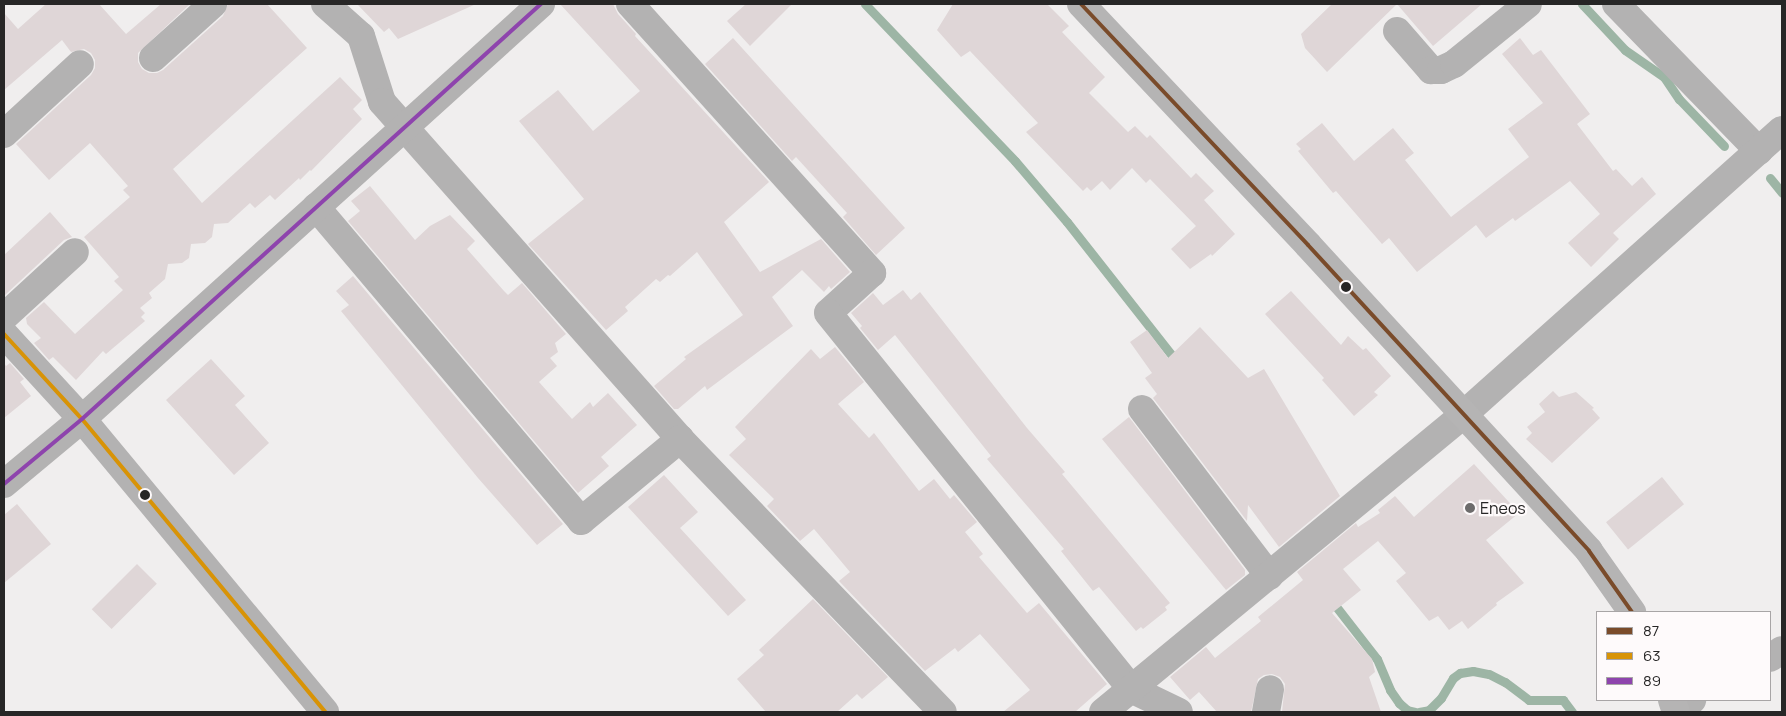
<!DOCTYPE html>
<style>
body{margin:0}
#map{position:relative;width:1786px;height:716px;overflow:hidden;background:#f0eeee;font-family:Manrope,sans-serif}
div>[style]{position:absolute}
.stream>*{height:9px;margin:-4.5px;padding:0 4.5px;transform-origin:4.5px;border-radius:4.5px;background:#9db5a5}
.building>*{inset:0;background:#dfd6d7;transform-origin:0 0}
.minor>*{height:28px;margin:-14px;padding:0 14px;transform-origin:14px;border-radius:14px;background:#b3b2b2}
.major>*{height:28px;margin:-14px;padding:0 14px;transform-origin:14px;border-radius:14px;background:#b5b4b4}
.bus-1>*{height:4px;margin:-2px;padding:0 2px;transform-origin:2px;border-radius:2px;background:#7a4b2a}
.bus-2>*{height:4px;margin:-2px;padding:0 2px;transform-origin:2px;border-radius:2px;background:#d89306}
.bus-3>*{height:4px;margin:-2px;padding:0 2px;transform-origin:2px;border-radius:2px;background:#8e44ad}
.dots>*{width:14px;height:14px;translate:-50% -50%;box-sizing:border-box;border:2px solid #fefafb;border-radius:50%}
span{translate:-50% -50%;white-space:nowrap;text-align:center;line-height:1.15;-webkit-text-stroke:4.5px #fefafb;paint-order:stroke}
.poi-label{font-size:16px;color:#272626}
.left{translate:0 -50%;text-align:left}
.frame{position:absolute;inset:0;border:5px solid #272626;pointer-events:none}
.legend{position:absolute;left:1596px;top:611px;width:175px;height:90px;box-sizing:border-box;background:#fefafb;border:1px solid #a8a5a6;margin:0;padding:6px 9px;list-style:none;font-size:15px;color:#272626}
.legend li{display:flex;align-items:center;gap:10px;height:25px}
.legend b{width:25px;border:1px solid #a8a5a6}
</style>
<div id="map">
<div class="stream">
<div style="left:865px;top:4px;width:217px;rotate:46.3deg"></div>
<div style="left:1015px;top:161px;width:80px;rotate:49.6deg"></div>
<div style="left:1067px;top:222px;width:179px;rotate:51.8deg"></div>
<div style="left:1582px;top:4px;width:63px;rotate:46.9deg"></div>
<div style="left:1625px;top:50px;width:47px;rotate:34.7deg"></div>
<div style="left:1664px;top:77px;width:27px;rotate:56deg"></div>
<div style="left:1679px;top:99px;width:65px;rotate:46.2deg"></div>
<div style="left:1770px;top:178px;width:19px;rotate:51deg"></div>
<div style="left:1331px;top:600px;width:75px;rotate:52.1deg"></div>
<div style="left:1377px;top:659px;width:34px;rotate:67deg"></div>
<div style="left:1390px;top:690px;width:16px;rotate:55deg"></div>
<div style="left:1399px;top:703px;width:11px;rotate:41deg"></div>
<div style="left:1407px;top:710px;width:8px;rotate:14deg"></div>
<div style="left:1419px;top:712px;width:10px;rotate:-11deg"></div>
<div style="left:1429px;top:710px;width:17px;rotate:-45deg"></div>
<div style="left:1441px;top:698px;width:23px;rotate:-59deg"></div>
<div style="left:1453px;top:678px;width:9px;rotate:-36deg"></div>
<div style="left:1460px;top:673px;width:13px;rotate:-9deg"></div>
<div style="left:1473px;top:671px;width:16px;rotate:11deg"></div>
<div style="left:1489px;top:674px;width:18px;rotate:27deg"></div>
<div style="left:1505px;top:682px;width:30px;rotate:37deg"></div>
<div style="left:1529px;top:700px;width:34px"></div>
<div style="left:1563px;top:700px;width:15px;rotate:53deg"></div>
</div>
<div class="building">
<div style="clip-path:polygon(46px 4px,99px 4px,126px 34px,161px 4px,190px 4px,138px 53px,138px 62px,142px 69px,149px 73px,157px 73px,163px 70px,223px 16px,228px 4px,267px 4px,307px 48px,173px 169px,202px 203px,340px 77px,362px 100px,353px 109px,362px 119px,311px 171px,310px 170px,300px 180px,299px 178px,275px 200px,270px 195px,255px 208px,250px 203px,228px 223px,214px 224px,212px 237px,205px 243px,191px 244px,189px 258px,182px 263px,168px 264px,165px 279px,149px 293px,152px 298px,140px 308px,145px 313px,141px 317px,145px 321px,106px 354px,103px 351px,76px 380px,53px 357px,49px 360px,34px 343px,41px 338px,27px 324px,26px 318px,44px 302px,75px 334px,123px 290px,114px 281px,119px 277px,84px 237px,130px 197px,123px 190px,128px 186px,90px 143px,49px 180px,16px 144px,91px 75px,95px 68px,95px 60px,91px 53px,84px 49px,71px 52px,62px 40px,4px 90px,4px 13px,18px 29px)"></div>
<div style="clip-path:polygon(357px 4px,476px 4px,398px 39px,389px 28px,384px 32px)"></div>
<div style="clip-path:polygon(560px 4px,613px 4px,618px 14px,636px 34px,635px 36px,769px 182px,724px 222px,760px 272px,821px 239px,850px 272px,831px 289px,829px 286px,824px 292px,802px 270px,772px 297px,793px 326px,707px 390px,705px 386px,678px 409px,674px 409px,654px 386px,686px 359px,684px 357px,743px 315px,697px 252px,670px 276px,668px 275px,660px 282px,656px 279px,625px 307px,628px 311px,606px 330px,528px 244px,584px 199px,519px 121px,558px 90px,593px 131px,640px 91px)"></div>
<div style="clip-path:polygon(746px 4px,792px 4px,750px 46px,727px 21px)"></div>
<div style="clip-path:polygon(953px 4px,1047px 4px,1069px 26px,1062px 32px,1105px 77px,1089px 93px,1128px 132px,1135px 126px,1147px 138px,1150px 135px,1191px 178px,1196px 173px,1214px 191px,1204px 200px,1235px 234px,1212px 256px,1211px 254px,1190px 269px,1171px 249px,1196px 226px,1150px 179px,1146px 183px,1132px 168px,1110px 190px,1102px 181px,1091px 191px,1087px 187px,1083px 191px,1026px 132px,1038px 123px,970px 51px,961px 57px,937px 30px)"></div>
<div style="clip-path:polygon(1332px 4px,1482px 4px,1433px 46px,1397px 4px,1327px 72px,1305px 48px,1301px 34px)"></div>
<div style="clip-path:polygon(733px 38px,905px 228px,876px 255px,843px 217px,847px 213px,796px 157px,792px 161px,705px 64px)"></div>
<div style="clip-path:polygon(1520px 38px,1533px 55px,1541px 50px,1590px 114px,1577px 124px,1613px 171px,1616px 169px,1632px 186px,1642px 177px,1656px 194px,1613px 233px,1619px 239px,1591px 267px,1568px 243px,1600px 214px,1570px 181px,1515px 221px,1513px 218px,1486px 238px,1476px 225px,1417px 272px,1389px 238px,1382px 244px,1336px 191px,1333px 193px,1298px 151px,1301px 149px,1296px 144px,1322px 123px,1354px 161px,1393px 128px,1414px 153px,1405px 160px,1451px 217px,1529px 157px,1508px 129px,1543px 103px,1502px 54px)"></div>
<div style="clip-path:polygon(370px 186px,415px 240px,430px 226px,450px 215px,475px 241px,467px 249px,504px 291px,508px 295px,522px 283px,566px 334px,555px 343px,558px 352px,550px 358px,557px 366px,539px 382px,572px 419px,590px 402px,593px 407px,608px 393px,637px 425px,601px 457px,609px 466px,578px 493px,348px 221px,360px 211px,351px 201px)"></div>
<div style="clip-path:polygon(50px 212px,72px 237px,64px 240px,4px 296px,4px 255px)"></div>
<div style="clip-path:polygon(353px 276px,563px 524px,537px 545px,478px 478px,341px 311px,349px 305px,336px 291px)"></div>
<div style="clip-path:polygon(903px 290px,911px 300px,920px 292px,1027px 428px,1065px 472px,1062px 474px,1170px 603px,1165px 607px,1167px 610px,1143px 629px,1141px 627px,1136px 631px,1099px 587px,1093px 591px,1061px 551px,1064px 549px,987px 459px,991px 456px,895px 335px,878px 350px,860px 328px,862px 326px,851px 313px,873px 293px,883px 305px)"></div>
<div style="clip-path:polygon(1291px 291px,1341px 345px,1348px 336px,1363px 350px,1366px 348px,1391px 376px,1374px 392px,1378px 395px,1354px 416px,1322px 380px,1324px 378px,1265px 314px)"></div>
<div style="clip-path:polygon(1200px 327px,1248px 378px,1264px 369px,1340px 496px,1279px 547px,1248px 505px,1247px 521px,1153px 398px,1157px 394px,1145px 378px,1152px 373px,1130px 342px,1147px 330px,1168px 358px)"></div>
<div style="clip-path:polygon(835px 347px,864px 382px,838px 404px,869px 438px,874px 433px,919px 491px,934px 479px,950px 499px,954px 495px,977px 522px,965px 532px,983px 554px,979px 557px,1027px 613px,1039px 603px,1107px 684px,1075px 712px,1003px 712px,1030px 690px,980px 634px,958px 652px,955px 648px,925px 671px,839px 581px,850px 572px,814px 529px,800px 541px,767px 506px,774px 499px,729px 455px,746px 439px,735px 427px,811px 349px,820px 359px)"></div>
<div style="clip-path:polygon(211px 359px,245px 396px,235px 405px,269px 443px,234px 475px,166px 400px)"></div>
<div style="clip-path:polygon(4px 363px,6px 366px,10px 363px,24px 379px,20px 382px,31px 396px,4px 418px)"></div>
<div style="clip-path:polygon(1553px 391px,1559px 397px,1576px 392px,1594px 408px,1592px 409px,1600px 418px,1552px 463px,1526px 439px,1532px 433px,1527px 427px,1545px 412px,1539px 404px)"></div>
<div style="clip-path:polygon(1129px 417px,1245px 570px,1245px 575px,1226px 590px,1102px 439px)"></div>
<div style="clip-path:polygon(1474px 464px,1519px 513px,1486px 540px,1524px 583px,1496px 603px,1497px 605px,1468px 629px,1462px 621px,1449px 630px,1438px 616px,1429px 621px,1396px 581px,1406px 573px,1378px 541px,1343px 569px,1361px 590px,1332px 613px,1372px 659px,1375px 672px,1369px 677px,1381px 712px,1282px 712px,1285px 684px,1280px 677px,1272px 674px,1264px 675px,1258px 679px,1251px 712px,1217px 712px,1199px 692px,1190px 700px,1170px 677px,1206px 647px,1215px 658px,1261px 621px,1258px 617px,1303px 580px,1297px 572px,1356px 523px,1358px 527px,1380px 513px,1378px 510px,1395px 496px,1414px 517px)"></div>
<div style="clip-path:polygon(664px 475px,698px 512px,680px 528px,746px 600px,728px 616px,628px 507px)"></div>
<div style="left:1662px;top:477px;width:35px;height:72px;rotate:51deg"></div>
<div style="clip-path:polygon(17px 504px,51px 544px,4px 583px,4px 515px)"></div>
<div style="left:137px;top:564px;width:28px;height:64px;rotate:45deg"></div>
<div style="clip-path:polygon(813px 599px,888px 677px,862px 699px,857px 694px,837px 712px,766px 712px,737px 679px,764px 655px,759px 650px)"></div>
</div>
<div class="minor">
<div style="left:325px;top:4px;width:48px;rotate:41.6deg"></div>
<div style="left:361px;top:36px;width:69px;rotate:72.3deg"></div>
<div style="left:382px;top:102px;width:450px;rotate:48.5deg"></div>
<div style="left:680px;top:439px;width:379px;rotate:46.1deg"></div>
<div style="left:630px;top:4px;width:362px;rotate:48deg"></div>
<div style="left:872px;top:273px;width:59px;rotate:137.7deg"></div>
<div style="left:828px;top:313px;width:483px;rotate:51.1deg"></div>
<div style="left:1131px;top:689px;width:53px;rotate:25.6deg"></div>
<div style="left:1616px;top:4px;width:205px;rotate:45.8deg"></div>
<div style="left:1397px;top:31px;width:52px;rotate:48.9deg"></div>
<div style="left:1431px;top:70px;width:10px"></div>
<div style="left:1441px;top:70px;width:14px;rotate:-25deg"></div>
<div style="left:1454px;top:64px;width:95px;rotate:-39deg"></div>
<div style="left:153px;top:58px;width:81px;rotate:-42deg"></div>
<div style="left:4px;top:134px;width:103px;rotate:-42.6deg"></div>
<div style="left:316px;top:207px;width:411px;rotate:49.8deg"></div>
<div style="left:581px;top:521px;width:129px;rotate:-39.6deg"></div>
<div style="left:4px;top:317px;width:96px;rotate:-42.5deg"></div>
<div style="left:4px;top:334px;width:115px;rotate:47.5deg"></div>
<div style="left:82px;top:419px;width:381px;rotate:50.3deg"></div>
<div style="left:1142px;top:409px;width:210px;rotate:52.7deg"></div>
<div style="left:4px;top:484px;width:102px;rotate:-39.8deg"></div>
<div style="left:82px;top:419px;width:619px;rotate:-42.12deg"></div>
<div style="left:1770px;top:658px;width:14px;rotate:-34deg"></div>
<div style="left:1675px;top:708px;width:19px;rotate:-25deg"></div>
<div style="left:1103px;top:712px;width:468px;rotate:-39.5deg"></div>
<div style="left:1464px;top:414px;width:426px;rotate:-41.8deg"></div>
<div style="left:1266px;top:712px;width:23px;rotate:-80deg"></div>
</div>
<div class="major">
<div style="left:1081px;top:4px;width:331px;rotate:46.7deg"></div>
<div style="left:1308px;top:245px;width:415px;rotate:47.4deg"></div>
<div style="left:1589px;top:551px;width:75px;rotate:54.8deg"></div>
<div style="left:1672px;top:700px;width:13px;rotate:72deg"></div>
</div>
<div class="bus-1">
<div style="left:1081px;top:4px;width:331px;rotate:46.7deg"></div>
<div style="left:1308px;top:245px;width:415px;rotate:47.4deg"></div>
<div style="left:1589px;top:551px;width:75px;rotate:54.8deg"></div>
</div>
<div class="bus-2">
<div style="left:4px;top:334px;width:115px;rotate:47.5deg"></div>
<div style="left:82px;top:419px;width:381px;rotate:50.3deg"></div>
</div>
<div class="bus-3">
<div style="left:4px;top:484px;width:102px;rotate:-39.8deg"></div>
<div style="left:82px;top:419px;width:619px;rotate:-42.12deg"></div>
</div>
<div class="dots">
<div style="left:1346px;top:287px;background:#272626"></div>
<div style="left:145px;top:495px;background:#272626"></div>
<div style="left:1470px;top:508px;background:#6d6c6c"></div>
</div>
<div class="poi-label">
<span class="left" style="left:1480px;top:508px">Eneos</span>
</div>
<div class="frame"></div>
<ul class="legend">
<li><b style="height:6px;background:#7a4b2a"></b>87</li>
<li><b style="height:6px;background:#d89306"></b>63</li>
<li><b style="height:6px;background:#8e44ad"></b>89</li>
</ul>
</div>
